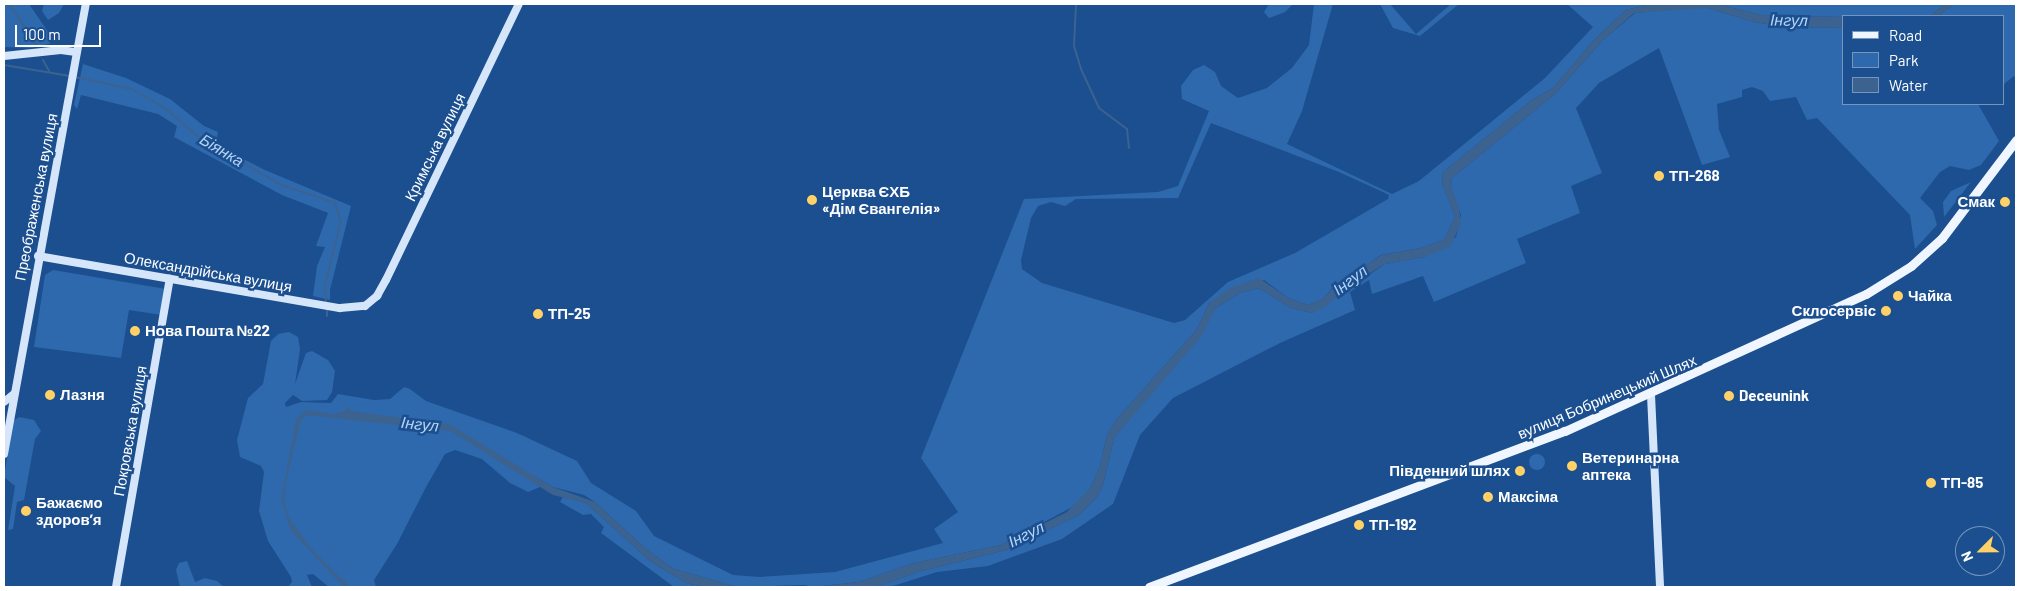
<!DOCTYPE html>
<meta charset="utf-8">
<style>
body{margin:0}
#map{position:relative;width:2020px;height:591px;overflow:hidden;background:#1b4f8f;font-family:Barlow,sans-serif}
div>[style]{position:absolute}
.green>*{inset:0;background:#2e69ad}
.round{border-radius:50%}
.water>*{inset:0;background:#3c6290}
.stream>*{height:2px;margin:-1px;padding:0 1px;transform-origin:1px;border-radius:1px;background:#3c6290}
.secondary>*{height:8px;margin:-4px;padding:0 4px;transform-origin:4px;border-radius:4px;background:#d6e6fa}
.primary>*{height:9px;margin:-4.5px;padding:0 4.5px;transform-origin:4.5px;border-radius:4.5px;background:#f0f6ff}
.dots>*{width:14px;height:14px;translate:-50% -50%;box-sizing:border-box;border:2px solid #1b4f8f;border-radius:50%}
span{translate:-50% -50%;white-space:nowrap;text-align:center;line-height:1.15;-webkit-text-stroke:5px #1b4f8f;paint-order:stroke}
.street-label{font-size:15px;color:#fff}
.poi-label{font-size:15px;color:#fff;font-weight:700}
.left{translate:0 -50%;text-align:left}
.right{translate:-100% -50%;text-align:right}
.water-label{font-size:16px;color:#b5d3f5;font-style:italic}
.frame{position:absolute;inset:0;border:5px solid #fff;pointer-events:none}
.legend{position:absolute;left:1842px;top:15px;width:162px;height:90px;box-sizing:border-box;background:#1b4f8f;border:1px solid #7695bc;margin:0;padding:6px 9px;list-style:none;font-size:15px;color:#fff}
.legend li{display:flex;align-items:center;gap:10px;height:25px}
.legend b{width:25px;border:1px solid #7695bc}
.north{position:absolute;left:1955px;top:526px;width:50px;height:50px;box-sizing:border-box;background:#1b4f8f;border:1px solid #7695bc;border-radius:50%;rotate:247deg;font-size:14px;font-weight:700;line-height:20px;text-align:center;color:#fff}
.north::after{content:'';display:block;margin:auto;width:18px;height:22px;background:#ffd166;clip-path:polygon(50% 0,100% 100%,50% 72%,0 100%)}
.scale{position:absolute;left:15px;top:25px;width:86px;height:22px;box-sizing:border-box;border:2px solid #fff;border-top:0;padding-left:6px;font-size:15px;line-height:18px;white-space:nowrap;color:#fff;-webkit-text-stroke:4px #1b4f8f;paint-order:stroke}
</style>
<div id="map">
<div class="green">
<div style="clip-path:polygon(4px 4px,29px 4px,53px 39px,49px 44px,31px 48px,4px 47px)"></div>
<div style="clip-path:polygon(44px 4px,64px 4px,59px 13px,48px 20px,42px 11px)"></div>
<div style="clip-path:polygon(1269px 4px,1293px 4px,1285px 12px,1269px 18px,1264px 12px)"></div>
<div style="clip-path:polygon(evenodd,1314px 4px,1333px 4px,1302px 111px,1287px 144px,1392px 194px,1419px 181px,1545px 78px,1593px 27px,1567px 4px,1649px 4px,1626px 10px,1596px 38px,1553px 88px,1532px 100px,1443px 172px,1442px 183px,1455px 217px,1444px 240px,1421px 248px,1381px 255px,1334px 286px,1323px 299px,1308px 305px,1288px 298px,1264px 280px,1209px 303px,1197px 329px,1116px 420px,1107px 435px,1100px 466px,1091px 487px,1078px 504px,1001px 545px,914px 563px,859px 582px,814px 587px,804px 585px,737px 587px,674px 569px,647px 550px,595px 502px,584px 495px,553px 487px,538px 478px,540px 487px,528px 492px,510px 483px,482px 459px,455px 450px,445px 454px,426px 487px,397px 544px,374px 580px,376px 587px,329px 587px,313px 574px,307px 575px,312px 587px,288px 587px,292px 582px,291px 577px,268px 541px,259px 511px,264px 472px,261px 466px,240px 457px,237px 440px,248px 398px,263px 384px,271px 341px,278px 334px,289px 332px,298px 337px,300px 349px,295px 384px,306px 353px,312px 351px,328px 360px,335px 371px,332px 392px,327px 400px,302px 401px,293px 395px,285px 403px,286px 407px,301px 402px,331px 403px,338px 394px,374px 400px,390px 399px,404px 387px,410px 389px,426px 401px,517px 433px,577px 461px,591px 483px,636px 511px,654px 536px,733px 575px,760px 577px,835px 572px,943px 543px,934px 529px,958px 512px,921px 458px,1024px 199px,1158px 192px,1178px 186px,1209px 111px,1182px 99px,1181px 86px,1193px 70px,1204px 65px,1215px 72px,1221px 86px,1238px 98px,1267px 88px,1292px 68px,1309px 45px,1314px 4px,1211px 123px,1339px 172px,1383px 192px,1389px 195px,1388px 199px,1295px 253px,1228px 282px,1185px 320px,1174px 323px,1042px 283px,1022px 269px,1021px 260px,1031px 218px,1038px 206px,1051px 202px,1065px 206px,1076px 199px,1178px 198px,1211px 123px)"></div>
<div style="clip-path:polygon(1380px 4px,1390px 4px,1416px 34px,1451px 4px,1459px 4px,1420px 36px,1393px 28px)"></div>
<div style="clip-path:polygon(1717px 4px,1945px 4px,1931px 15px,1844px 17px,1761px 15px)"></div>
<div style="clip-path:polygon(1954px 4px,2016px 4px,2016px 80px,2014px 76px,2004px 84px,2004px 16px,1938px 16px)"></div>
<div style="clip-path:polygon(1689px 8px,1708px 8px,1754px 22px,1786px 27px,1844px 28px,1844px 104px,1978px 104px,1999px 141px,1981px 165px,1969px 170px,1950px 166px,1940px 172px,1920px 198px,1933px 211px,1937px 225px,1915px 249px,1910px 215px,1817px 118px,1807px 120px,1796px 97px,1770px 101px,1763px 91px,1752px 87px,1742px 90px,1742px 97px,1717px 104px,1719px 130px,1730px 157px,1702px 165px,1659px 48px,1599px 83px,1576px 108px,1602px 173px,1571px 186px,1580px 213px,1517px 239px,1526px 263px,1434px 302px,1423px 276px,1372px 294px,1369px 280px,1350px 292px,1355px 310px,1280px 343px,1173px 398px,1140px 435px,1113px 504px,1062px 539px,988px 566px,937px 572px,890px 587px,876px 587px,918px 572px,1006px 550px,1079px 515px,1098px 496px,1103px 485px,1114px 438px,1216px 308px,1240px 293px,1259px 288px,1291px 308px,1312px 313px,1385px 264px,1424px 257px,1456px 237px,1461px 215px,1451px 188px,1452px 178px,1555px 94px,1603px 40px,1635px 13px)"></div>
<div style="clip-path:polygon(83px 64px,126px 78px,170px 99px,204px 126px,218px 132px,216px 145px,265px 170px,351px 206px,330px 290px,330px 300px,313px 296px,317px 266px,325px 247px,316px 246px,328px 213px,282px 195px,174px 137px,177px 126px,158px 114px,81px 95px,77px 109px,74px 105px)"></div>
<div style="clip-path:polygon(1971px 182px,1944px 217px,1943px 202px,1951px 191px)"></div>
<div style="clip-path:polygon(53px 270px,166px 289px,162px 315px,129px 310px,121px 358px,34px 347px,45px 275px)"></div>
<div style="clip-path:polygon(19px 417px,34px 420px,41px 431px,35px 439px,24px 500px,17px 502px,13px 529px,8px 530px,15px 486px,4px 477px,13px 421px)"></div>
<div class="round" style="left:1529px;top:454px;width:16px;height:16px"></div>
<div style="clip-path:polygon(563px 497px,586px 503px,650px 561px,686px 583px,703px 587px,674px 587px,601px 533px,604px 527px,591px 514px,583px 515px,560px 502px)"></div>
<div style="clip-path:polygon(187px 561px,195px 582px,205px 578px,217px 581px,224px 587px,180px 587px,176px 570px,179px 563px)"></div>
</div>
<div class="water">
<div style="clip-path:polygon(1649px 4px,1717px 4px,1761px 15px,1844px 17px,1844px 28px,1787px 27px,1754px 22px,1708px 8px,1634px 13px,1603px 40px,1555px 94px,1452px 178px,1451px 188px,1459px 207px,1461px 223px,1450px 247px,1424px 257px,1385px 264px,1348px 286px,1325px 307px,1312px 313px,1291px 308px,1259px 288px,1240px 293px,1216px 308px,1201px 337px,1114px 438px,1103px 485px,1098px 496px,1079px 515px,1006px 550px,918px 572px,876px 587px,814px 587px,859px 582px,914px 563px,1001px 545px,1067px 512px,1091px 487px,1100px 466px,1107px 435px,1116px 420px,1197px 329px,1209px 303px,1230px 288px,1259px 278px,1288px 298px,1308px 305px,1323px 299px,1340px 280px,1382px 255px,1421px 248px,1444px 240px,1455px 217px,1442px 183px,1443px 172px,1532px 100px,1553px 88px,1596px 38px,1626px 10px)"></div>
<div style="clip-path:polygon(1945px 4px,1954px 4px,1938px 16px,1919px 16px,1931px 15px)"></div>
<div style="clip-path:polygon(345px 406px,351px 411px,449px 424px,553px 487px,595px 502px,647px 550px,674px 569px,737px 587px,703px 587px,686px 583px,650px 561px,586px 503px,553px 495px,450px 431px,306px 415px,301px 420px,287px 477px,284px 500px,288px 516px,309px 546px,350px 587px,344px 587px,291px 531px,281px 500px,296px 419px,306px 410px,334px 414px,345px 411px)"></div>
</div>
<div class="stream">
<div style="left:9px;top:4px;width:49px;rotate:56.6deg"></div>
<div style="left:1076px;top:4px;width:42px;rotate:92.7deg"></div>
<div style="left:1074px;top:46px;width:24px;rotate:73deg"></div>
<div style="left:1081px;top:69px;width:43px;rotate:65.2deg"></div>
<div style="left:1099px;top:108px;width:35px;rotate:37deg"></div>
<div style="left:1127px;top:129px;width:19px;rotate:84deg"></div>
<div style="left:43px;top:60px;width:13px;rotate:61deg"></div>
<div style="left:4px;top:65px;width:67px;rotate:9.5deg"></div>
<div style="left:75px;top:77px;width:58px;rotate:11.9deg"></div>
<div style="left:132px;top:89px;width:39px;rotate:30deg"></div>
<div style="left:166px;top:109px;width:48px;rotate:40.7deg"></div>
<div style="left:202px;top:140px;width:92px;rotate:29.4deg"></div>
<div style="left:282px;top:185px;width:56px;rotate:18.8deg"></div>
<div style="left:335px;top:203px;width:19px;rotate:72deg"></div>
<div style="left:341px;top:221px;width:66px;rotate:104deg"></div>
<div style="left:325px;top:285px;width:18px;rotate:87deg"></div>
<div style="left:327px;top:308px;width:8px;rotate:90deg"></div>
</div>
<div class="secondary">
<div style="left:4px;top:56px;width:57px;rotate:-6deg"></div>
<div style="left:61px;top:50px;width:15px;rotate:8deg"></div>
<div style="left:38px;top:256px;width:306px;rotate:9.8deg"></div>
<div style="left:340px;top:308px;width:25px;rotate:-5deg"></div>
<div style="left:365px;top:306px;width:16px;rotate:-40deg"></div>
<div style="left:377px;top:296px;width:18px;rotate:-61deg"></div>
<div style="left:386px;top:280px;width:306px;rotate:-64.3deg"></div>
<div style="left:1651px;top:395px;width:192px;rotate:87.3deg"></div>
<div style="left:4px;top:402px;width:13px;rotate:-39deg"></div>
<div style="left:4px;top:454px;width:457px;rotate:-79.7deg"></div>
<div style="left:116px;top:587px;width:313px;rotate:-80.1deg"></div>
</div>
<div class="primary">
<div style="left:1149px;top:587px;width:444px;rotate:-20.6deg"></div>
<div style="left:1565px;top:431px;width:331px;rotate:-24.5deg"></div>
<div style="left:1866px;top:294px;width:53px;rotate:-31.9deg"></div>
<div style="left:1911px;top:266px;width:42px;rotate:-42.1deg"></div>
<div style="left:1942px;top:238px;width:123px;rotate:-52.9deg"></div>
</div>
<div class="dots">
<div style="left:1659px;top:176px;background:#ffd166"></div>
<div style="left:812px;top:200px;background:#ffd166"></div>
<div style="left:2005px;top:202px;background:#ffd166"></div>
<div style="left:1898px;top:296px;background:#ffd166"></div>
<div style="left:1886px;top:311px;background:#ffd166"></div>
<div style="left:538px;top:314px;background:#ffd166"></div>
<div style="left:135px;top:331px;background:#ffd166"></div>
<div style="left:50px;top:395px;background:#ffd166"></div>
<div style="left:1729px;top:396px;background:#ffd166"></div>
<div style="left:1572px;top:466px;background:#ffd166"></div>
<div style="left:1520px;top:471px;background:#ffd166"></div>
<div style="left:1931px;top:483px;background:#ffd166"></div>
<div style="left:1488px;top:497px;background:#ffd166"></div>
<div style="left:26px;top:511px;background:#ffd166"></div>
<div style="left:1359px;top:525px;background:#ffd166"></div>
</div>
<div class="street-label">
<span style="left:435px;top:147px;rotate:-64deg">Кримська вулиця</span>
<span style="left:36px;top:197px;rotate:-79deg">Преображенська вулиця</span>
<span style="left:208px;top:272px;rotate:10deg">Олександрійська вулиця</span>
<span style="left:1607px;top:397px;rotate:-23deg">вулиця Бобринецький Шлях</span>
<span style="left:130px;top:431px;rotate:-80deg">Покровська вулиця</span>
</div>
<div class="poi-label">
<span class="left" style="left:1669px;top:176px">ТП-268</span>
<span class="left" style="left:822px;top:200px">Церква ЄХБ<br>«Дім Євангелія»</span>
<span class="right" style="left:1995px;top:202px">Смак</span>
<span class="left" style="left:1908px;top:296px">Чайка</span>
<span class="right" style="left:1876px;top:311px">Склосервіс</span>
<span class="left" style="left:548px;top:314px">ТП-25</span>
<span class="left" style="left:145px;top:331px">Нова Пошта №22</span>
<span class="left" style="left:60px;top:395px">Лазня</span>
<span class="left" style="left:1739px;top:396px">Deceunink</span>
<span class="left" style="left:1582px;top:466px">Ветеринарна<br>аптека</span>
<span class="right" style="left:1510px;top:471px">Південний шлях</span>
<span class="left" style="left:1941px;top:483px">ТП-85</span>
<span class="left" style="left:1498px;top:497px">Максіма</span>
<span class="left" style="left:36px;top:511px">Бажаємо<br>здоровʼя</span>
<span class="left" style="left:1369px;top:525px">ТП-192</span>
</div>
<div class="water-label">
<span style="left:1789px;top:20px;rotate:1deg">Інгул</span>
<span style="left:222px;top:150px;rotate:31deg">Біянка</span>
<span style="left:1350px;top:280px;rotate:-37deg">Інгул</span>
<span style="left:420px;top:424px;rotate:6deg">Інгул</span>
<span style="left:1026px;top:534px;rotate:-27deg">Інгул</span>
</div>
<div class="frame"></div>
<ul class="legend">
<li><b style="height:6px;background:#f0f6ff"></b>Road</li>
<li><b style="height:14px;background:#2e69ad"></b>Park</li>
<li><b style="height:14px;background:#3c6290"></b>Water</li>
</ul>
<div class="north">N</div>
<div class="scale">100 m</div>
</div>
